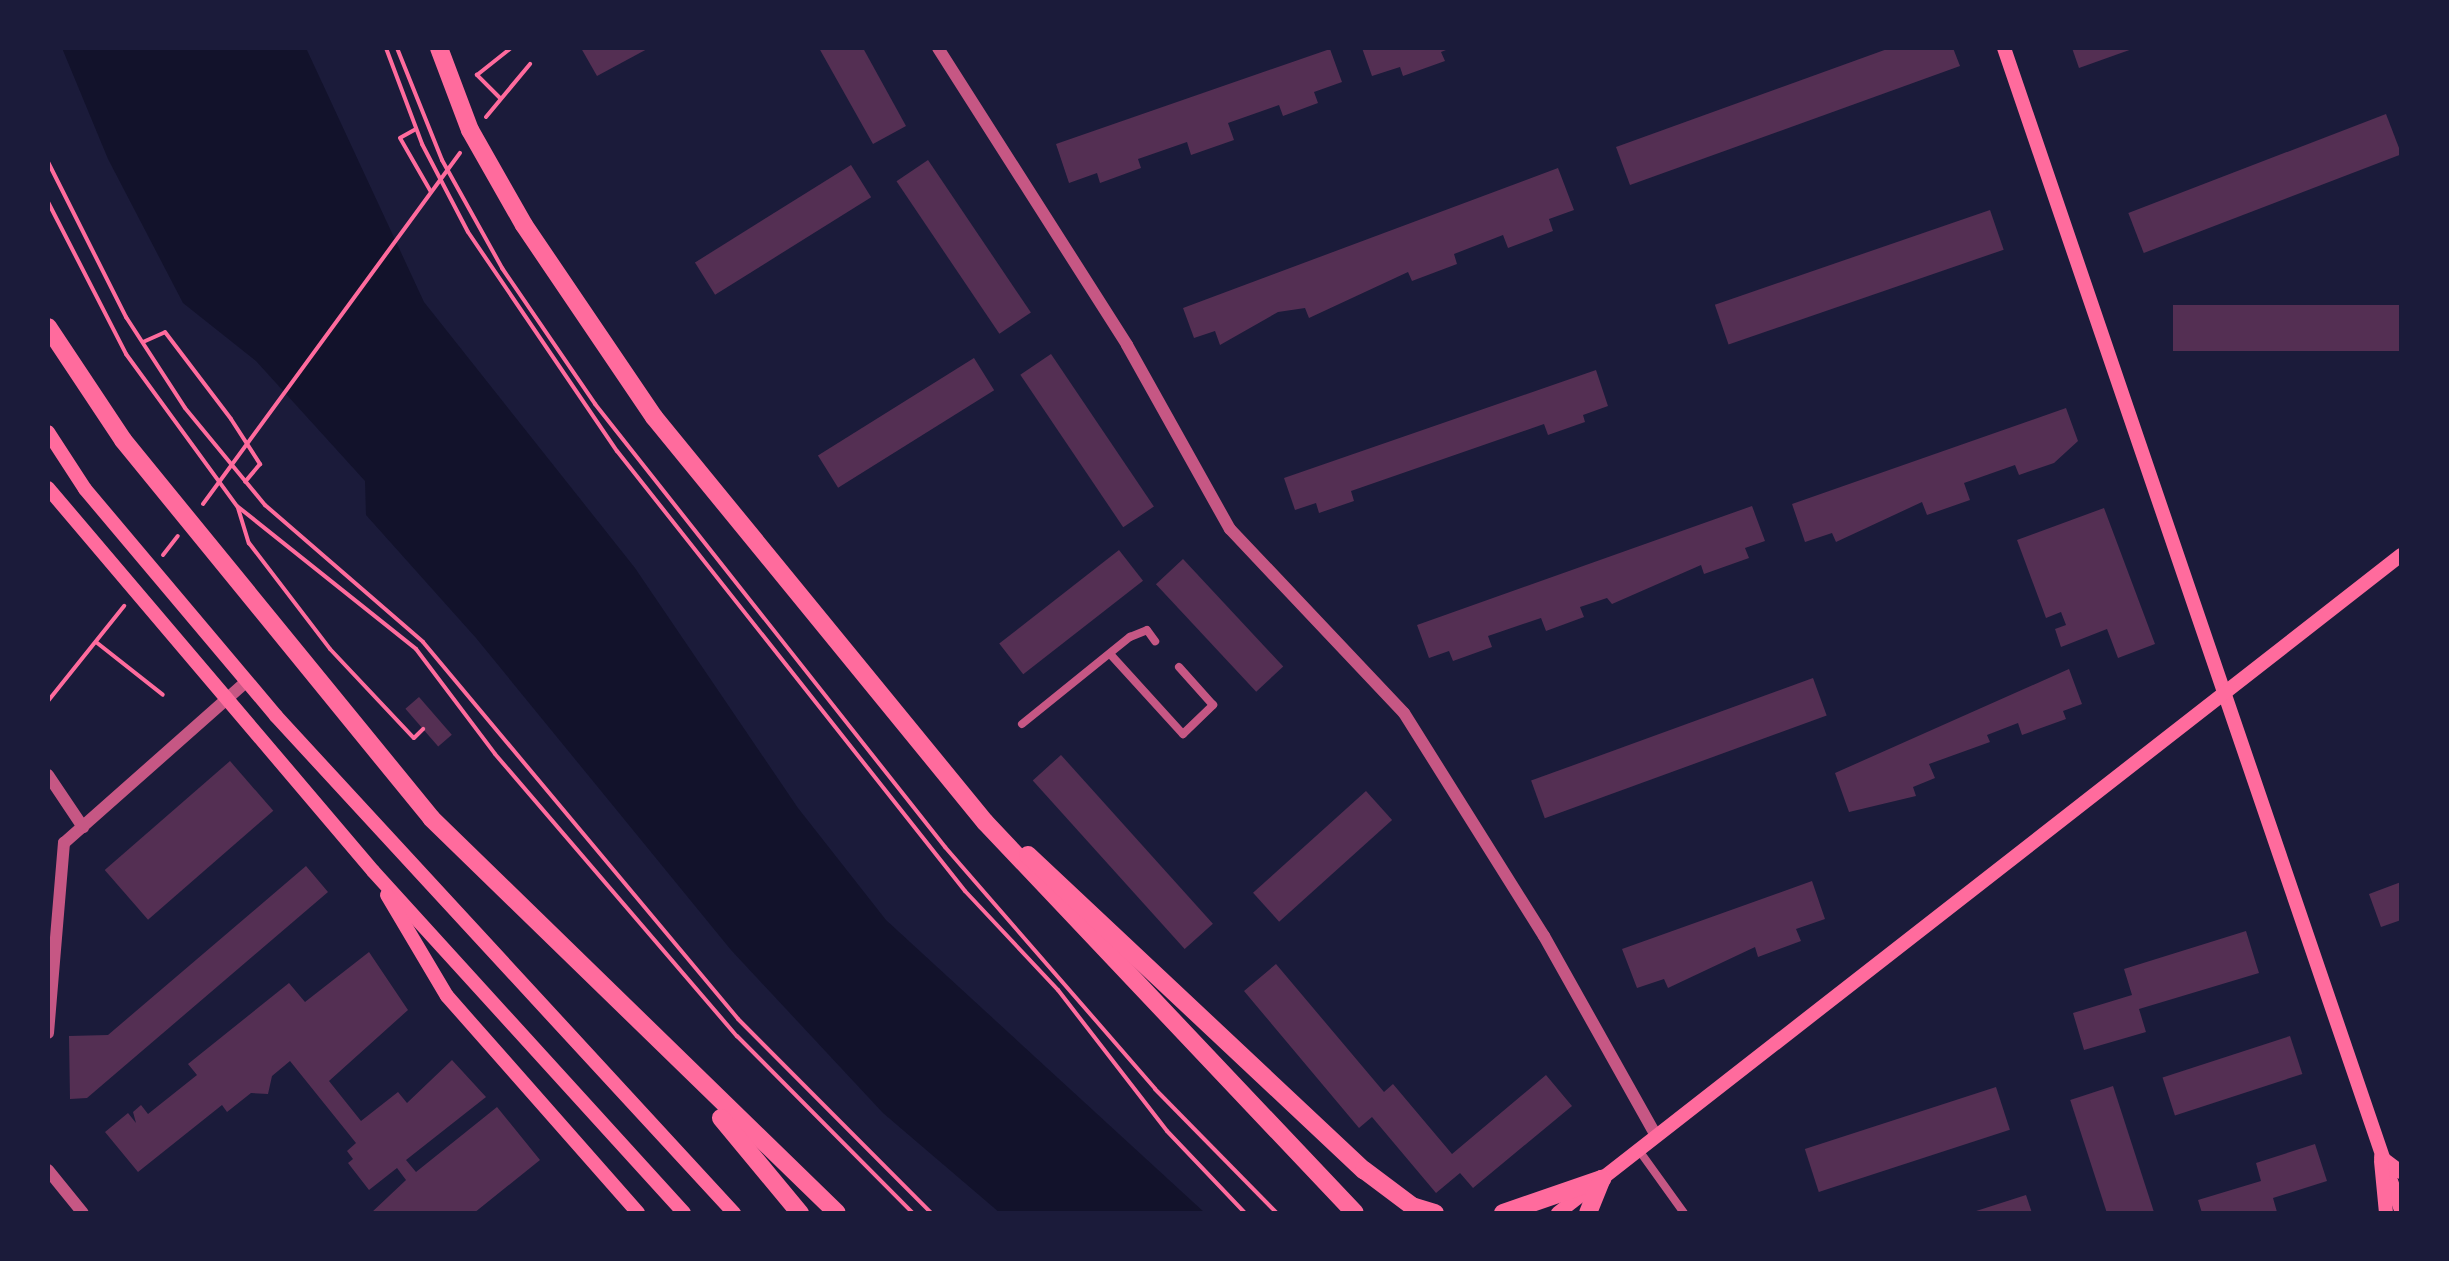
<!DOCTYPE html>
<style>
body{margin:0}
#map{position:relative;width:2449px;height:1261px;overflow:hidden;background:#1b1b3a;font-family:"Asap Condensed",sans-serif}
div>[style]{position:absolute}
.water>*{inset:0;background:#12122b}
.building>*{inset:0;background:#542f53;transform-origin:0 0}
.path>*{height:4px;margin:-2px;padding:0 2px;transform-origin:2px;border-radius:2px;background:#ff6b9d}
.minor>*{height:8px;margin:-4px;padding:0 4px;transform-origin:4px;border-radius:4px;background:#c65784}
.tertiary>*{height:12px;margin:-6px;padding:0 6px;transform-origin:6px;border-radius:6px;background:#c65784}
.secondary>*{height:14px;margin:-7px;padding:0 7px;transform-origin:7px;border-radius:7px;background:#ff6b9d}
.trunk>*{height:18px;margin:-9px;padding:0 9px;transform-origin:9px;border-radius:9px;background:#ff6b9d}
span{translate:-50% -50%;white-space:nowrap;text-align:center;line-height:1.15;-webkit-text-stroke:7px #1b1b3a;paint-order:stroke}
.frame{position:absolute;inset:0;border:50px solid #1b1b3a;pointer-events:none}
</style>
<div id="map">
<div class="water">
<div style="clip-path:polygon(62px 48px,306px 48px,424px 302px,635px 568px,798px 808px,886px 920px,1205px 1213px,1000px 1213px,883px 1113px,731px 950px,476px 638px,366px 515px,365px 481px,256px 361px,183px 303px,108px 159px)"></div>
</div>
<div class="building">
<div style="clip-path:polygon(581px 48px,649px 48px,597px 76px)"></div>
<div style="clip-path:polygon(819px 48px,863px 48px,906px 126px,873px 144px)"></div>
<div style="clip-path:polygon(1362px 48px,1451px 48px,1441px 52px,1445px 61px,1403px 76px,1400px 67px,1372px 76px)"></div>
<div style="clip-path:polygon(1890px 48px,1953px 48px,1960px 66px,1630px 185px,1616px 147px)"></div>
<div style="clip-path:polygon(2072px 48px,2135px 48px,2079px 68px)"></div>
<div style="clip-path:polygon(1330px 49px,1342px 82px,1314px 92px,1318px 103px,1283px 116px,1279px 105px,1228px 123px,1234px 140px,1191px 155px,1187px 142px,1138px 159px,1141px 168px,1100px 183px,1097px 173px,1069px 183px,1056px 144px)"></div>
<div style="left:2386px;top:114px;width:43px;height:276px;rotate:69deg"></div>
<div style="left:928px;top:160px;width:184px;height:38px;rotate:56deg"></div>
<div style="left:851px;top:165px;width:38px;height:184px;rotate:58deg"></div>
<div style="clip-path:polygon(1558px 168px,1574px 210px,1549px 219px,1553px 231px,1508px 248px,1503px 235px,1454px 254px,1457px 264px,1412px 281px,1408px 272px,1309px 318px,1305px 308px,1278px 312px,1220px 345px,1215px 331px,1194px 338px,1183px 308px)"></div>
<div style="left:1990px;top:210px;width:42px;height:291px;rotate:71deg"></div>
<div style="left:2401px;top:305px;width:46px;height:228px;rotate:90deg"></div>
<div style="left:1051px;top:354px;width:184px;height:37px;rotate:56deg"></div>
<div style="left:974px;top:358px;width:38px;height:184px;rotate:58deg"></div>
<div style="clip-path:polygon(1596px 370px,1608px 406px,1583px 415px,1585px 422px,1548px 435px,1544px 424px,1351px 491px,1354px 501px,1319px 513px,1316px 503px,1295px 510px,1284px 478px)"></div>
<div style="clip-path:polygon(2066px 408px,2078px 441px,2054px 463px,2019px 475px,2015px 465px,1964px 483px,1970px 500px,1927px 515px,1922px 502px,1836px 542px,1832px 533px,1805px 542px,1792px 504px)"></div>
<div style="clip-path:polygon(1752px 506px,1765px 541px,1745px 548px,1749px 558px,1704px 574px,1701px 565px,1612px 604px,1607px 598px,1580px 607px,1584px 617px,1546px 631px,1541px 618px,1488px 636px,1492px 647px,1453px 661px,1449px 651px,1429px 658px,1417px 625px)"></div>
<div style="clip-path:polygon(2104px 508px,2155px 644px,2118px 658px,2107px 629px,2061px 647px,2055px 629px,2066px 625px,2061px 612px,2046px 618px,2017px 540px)"></div>
<div style="left:1119px;top:550px;width:39px;height:152px;rotate:52deg"></div>
<div style="left:1183px;top:559px;width:147px;height:37px;rotate:47deg"></div>
<div style="clip-path:polygon(2069px 669px,2082px 704px,2063px 711px,2066px 719px,2022px 735px,2018px 723px,1987px 735px,1990px 742px,1929px 764px,1935px 778px,1913px 787px,1916px 796px,1849px 812px,1835px 773px)"></div>
<div style="left:1813px;top:678px;width:40px;height:300px;rotate:70deg"></div>
<div style="left:419px;top:697px;width:50px;height:18px;rotate:49deg"></div>
<div style="left:1061px;top:755px;width:227px;height:38px;rotate:48deg"></div>
<div style="left:230px;top:761px;width:66px;height:166px;rotate:49deg"></div>
<div style="left:1366px;top:791px;width:39px;height:152px;rotate:48deg"></div>
<div style="clip-path:polygon(306px 866px,328px 892px,87px 1098px,70px 1099px,69px 1036px,108px 1035px)"></div>
<div style="clip-path:polygon(1812px 881px,1825px 919px,1796px 929px,1801px 941px,1758px 957px,1755px 947px,1668px 988px,1664px 979px,1637px 988px,1622px 949px)"></div>
<div style="clip-path:polygon(2401px 882px,2401px 920px,2381px 927px,2369px 894px)"></div>
<div style="clip-path:polygon(2246px 931px,2259px 973px,2139px 1009px,2146px 1032px,2084px 1050px,2073px 1013px,2132px 995px,2124px 969px)"></div>
<div style="clip-path:polygon(369px 952px,408px 1010px,329px 1081px,361px 1121px,398px 1092px,407px 1103px,452px 1060px,486px 1097px,406px 1160px,416px 1172px,497px 1107px,540px 1160px,474px 1213px,371px 1213px,406px 1180px,397px 1168px,369px 1190px,348px 1163px,353px 1159px,347px 1151px,356px 1143px,290px 1061px,272px 1076px,268px 1094px,251px 1093px,227px 1112px,222px 1105px,138px 1172px,105px 1132px,128px 1113px,136px 1123px,133px 1112px,141px 1105px,148px 1114px,197px 1075px,188px 1064px,289px 983px,305px 1002px)"></div>
<div style="clip-path:polygon(1276px 964px,1384px 1092px,1393px 1084px,1452px 1154px,1546px 1075px,1572px 1106px,1473px 1188px,1460px 1173px,1436px 1193px,1372px 1117px,1359px 1128px,1244px 991px)"></div>
<div style="left:2290px;top:1036px;width:40px;height:134px;rotate:72deg"></div>
<div style="left:2113px;top:1086px;width:133px;height:45px;rotate:72deg"></div>
<div style="left:1996px;top:1087px;width:45px;height:201px;rotate:72deg"></div>
<div style="clip-path:polygon(2315px 1144px,2327px 1181px,2273px 1198px,2277px 1212px,2202px 1213px,2198px 1200px,2261px 1181px,2256px 1163px)"></div>
<div style="clip-path:polygon(2026px 1195px,2032px 1213px,1974px 1213px,1973px 1212px)"></div>
</div>
<div class="path">
<div style="left:386px;top:48px;width:103px;rotate:69.4deg"></div>
<div style="left:422px;top:144px;width:99px;rotate:62.4deg"></div>
<div style="left:468px;top:232px;width:265px;rotate:55.8deg"></div>
<div style="left:617px;top:451px;width:561px;rotate:51.66deg"></div>
<div style="left:965px;top:891px;width:136px;rotate:46.8deg"></div>
<div style="left:1058px;top:990px;width:178px;rotate:52.3deg"></div>
<div style="left:1167px;top:1131px;width:113px;rotate:46.4deg"></div>
<div style="left:397px;top:48px;width:121px;rotate:68.1deg"></div>
<div style="left:442px;top:160px;width:124px;rotate:60.9deg"></div>
<div style="left:502px;top:268px;width:165px;rotate:55.6deg"></div>
<div style="left:595px;top:404px;width:565px;rotate:51.69deg"></div>
<div style="left:945px;top:847px;width:320px;rotate:49deg"></div>
<div style="left:1155px;top:1089px;width:174px;rotate:45.5deg"></div>
<div style="left:500px;top:98px;width:33px;rotate:-135deg"></div>
<div style="left:477px;top:75px;width:43px;rotate:-38.5deg"></div>
<div style="left:486px;top:117px;width:69px;rotate:-50.3deg"></div>
<div style="left:416px;top:129px;width:18px;rotate:151deg"></div>
<div style="left:400px;top:138px;width:62px;rotate:60.1deg"></div>
<div style="left:48px;top:162px;width:174px;rotate:63.3deg"></div>
<div style="left:126px;top:317px;width:108px;rotate:57deg"></div>
<div style="left:185px;top:408px;width:126px;rotate:50.5deg"></div>
<div style="left:265px;top:505px;width:209px;rotate:40.9deg"></div>
<div style="left:423px;top:642px;width:491px;rotate:50.1deg"></div>
<div style="left:738px;top:1019px;width:274px;rotate:45.1deg"></div>
<div style="left:48px;top:202px;width:171px;rotate:62.8deg"></div>
<div style="left:126px;top:354px;width:188px;rotate:53.9deg"></div>
<div style="left:237px;top:506px;width:229px;rotate:38.6deg"></div>
<div style="left:416px;top:649px;width:131px;rotate:53deg"></div>
<div style="left:495px;top:754px;width:372px;rotate:49.4deg"></div>
<div style="left:737px;top:1036px;width:250px;rotate:45.2deg"></div>
<div style="left:143px;top:342px;width:24px;rotate:-24deg"></div>
<div style="left:165px;top:332px;width:109px;rotate:52.8deg"></div>
<div style="left:231px;top:419px;width:54px;rotate:57.2deg"></div>
<div style="left:260px;top:464px;width:23px;rotate:130deg"></div>
<div style="left:203px;top:504px;width:435px;rotate:-53.8deg"></div>
<div style="left:238px;top:508px;width:37px;rotate:73deg"></div>
<div style="left:249px;top:543px;width:133px;rotate:52.6deg"></div>
<div style="left:330px;top:649px;width:122px;rotate:46.7deg"></div>
<div style="left:414px;top:738px;width:13px;rotate:-45deg"></div>
<div style="left:163px;top:555px;width:24px;rotate:-52deg"></div>
<div style="left:96px;top:642px;width:85px;rotate:38.3deg"></div>
<div style="left:48px;top:701px;width:122px;rotate:-51.3deg"></div>
</div>
<div class="minor">
<div style="left:1111px;top:655px;width:107px;rotate:47.7deg"></div>
<div style="left:1183px;top:734px;width:42px;rotate:-44deg"></div>
<div style="left:1213px;top:705px;width:51px;rotate:-131.8deg"></div>
<div style="left:1022px;top:724px;width:139px;rotate:-38.9deg"></div>
<div style="left:1130px;top:637px;width:18px;rotate:-22deg"></div>
<div style="left:1147px;top:630px;width:14px;rotate:54deg"></div>
<div style="left:1638px;top:1149px;width:79px;rotate:54.3deg"></div>
</div>
<div class="tertiary">
<div style="left:938px;top:48px;width:352px;rotate:57.5deg"></div>
<div style="left:1127px;top:345px;width:211px;rotate:60.8deg"></div>
<div style="left:1230px;top:529px;width:253px;rotate:46.6deg"></div>
<div style="left:1404px;top:713px;width:263px;rotate:57.9deg"></div>
<div style="left:1544px;top:936px;width:227px;rotate:60.7deg"></div>
<div style="left:48px;top:775px;width:63px;rotate:56.1deg"></div>
<div style="left:48px;top:1033px;width:191px;rotate:-85.2deg"></div>
<div style="left:64px;top:843px;width:244px;rotate:-41.5deg"></div>
<div style="left:48px;top:1170px;width:55px;rotate:50.9deg"></div>
</div>
<div class="secondary">
<div style="left:2004px;top:48px;width:1228px;rotate:71.14deg"></div>
<div style="left:48px;top:432px;width:68px;rotate:57deg"></div>
<div style="left:85px;top:489px;width:297px;rotate:49.9deg"></div>
<div style="left:276px;top:716px;width:676px;rotate:47.34deg"></div>
<div style="left:48px;top:488px;width:502px;rotate:49.68deg"></div>
<div style="left:373px;top:871px;width:462px;rotate:47.7deg"></div>
<div style="left:387px;top:895px;width:117px;rotate:59.3deg"></div>
<div style="left:447px;top:996px;width:289px;rotate:48.6deg"></div>
<div style="left:2381px;top:1157px;width:25px;rotate:37deg"></div>
<div style="left:2381px;top:1161px;width:52px;rotate:84.5deg"></div>
<div style="left:1558px;top:1213px;width:1069px;rotate:-37.97deg"></div>
</div>
<div class="trunk">
<div style="left:439px;top:48px;width:88px;rotate:69.3deg"></div>
<div style="left:470px;top:130px;width:109px;rotate:60.4deg"></div>
<div style="left:524px;top:225px;width:232px;rotate:55.9deg"></div>
<div style="left:654px;top:417px;width:523px;rotate:50.74deg"></div>
<div style="left:985px;top:822px;width:538px;rotate:46.58deg"></div>
<div style="left:48px;top:327px;width:136px;rotate:56.4deg"></div>
<div style="left:123px;top:440px;width:488px;rotate:50.8deg"></div>
<div style="left:431px;top:818px;width:566px;rotate:44.21deg"></div>
<div style="left:1028px;top:855px;width:461px;rotate:43.2deg"></div>
<div style="left:1364px;top:1170px;width:60px;rotate:36.9deg"></div>
<div style="left:1412px;top:1206px;width:24px;rotate:17deg"></div>
<div style="left:721px;top:1118px;width:124px;rotate:50.3deg"></div>
<div style="left:1503px;top:1213px;width:105px;rotate:-19deg"></div>
<div style="left:1588px;top:1213px;width:37px;rotate:-68deg"></div>
</div>
<div class="frame"></div>
</div>
